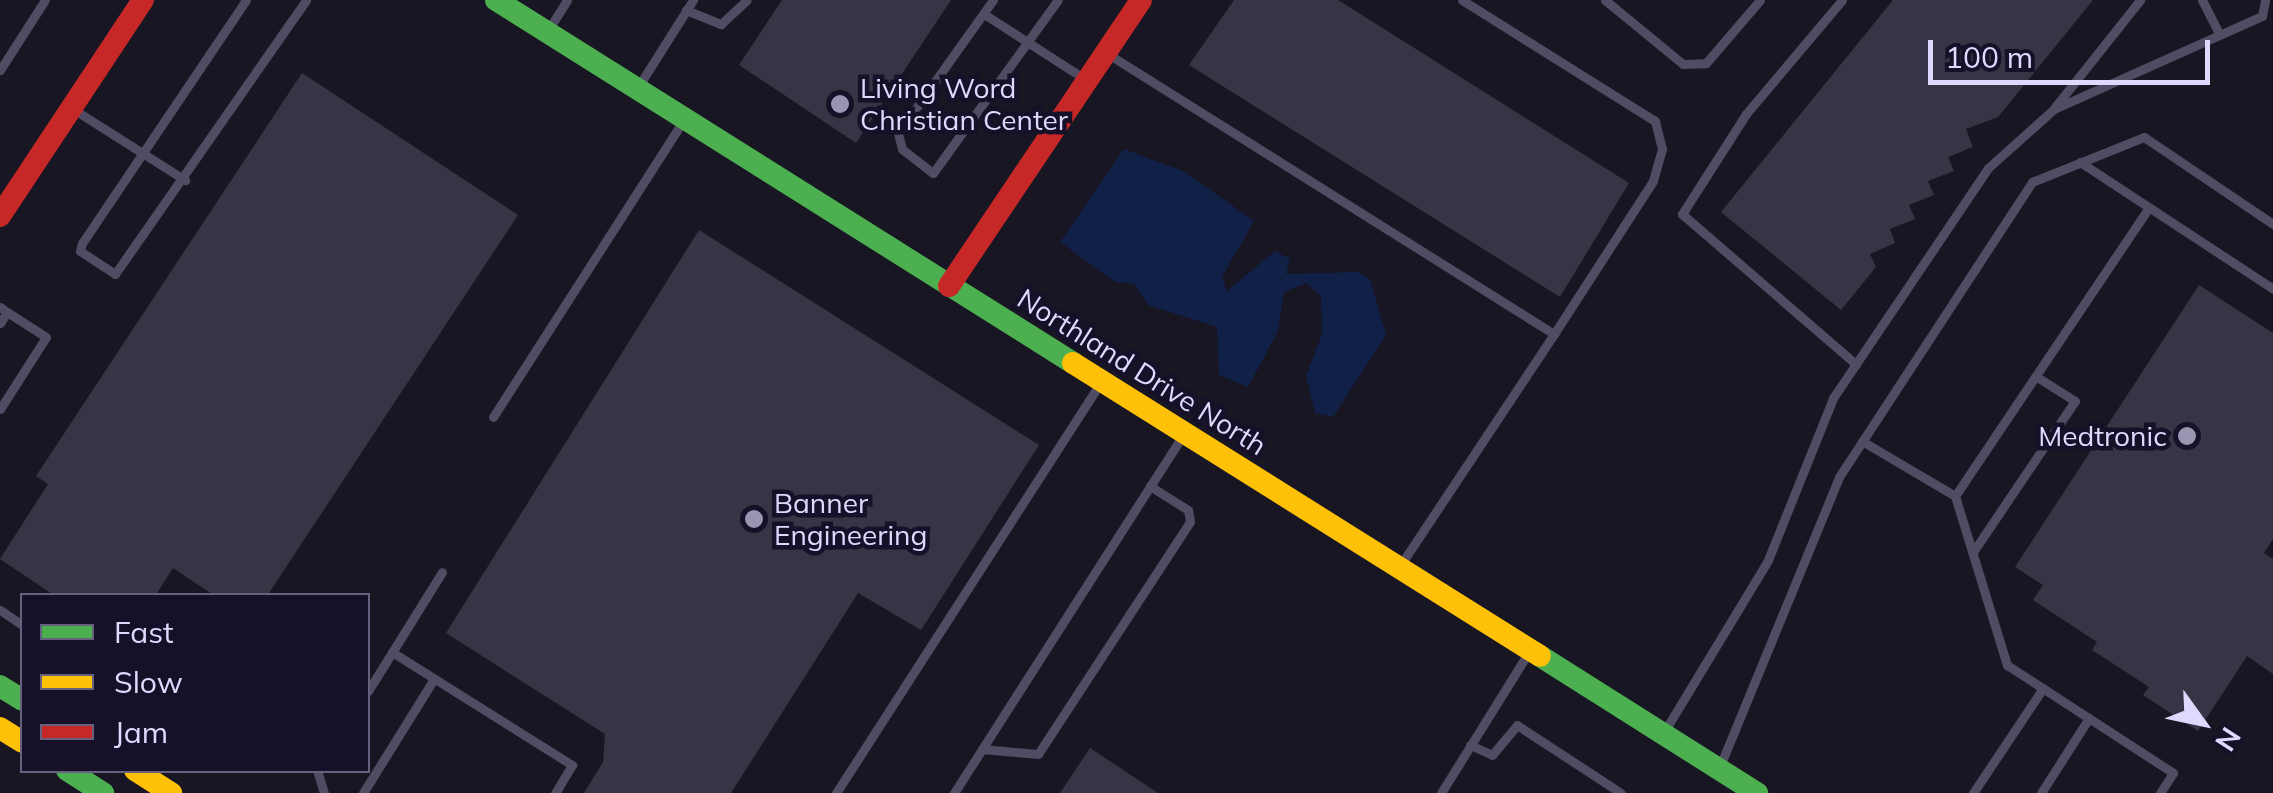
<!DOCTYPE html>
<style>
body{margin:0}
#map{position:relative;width:2273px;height:793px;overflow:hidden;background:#191623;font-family:Mulish,sans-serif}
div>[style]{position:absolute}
.water>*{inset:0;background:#102046}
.building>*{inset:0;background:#383445}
.lane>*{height:9px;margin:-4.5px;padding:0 4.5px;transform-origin:4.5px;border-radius:4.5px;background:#4f4c63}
.fast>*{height:22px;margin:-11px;padding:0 11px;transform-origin:11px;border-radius:11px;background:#4caf50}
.slow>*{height:22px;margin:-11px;padding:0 11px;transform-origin:11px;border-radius:11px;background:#ffc107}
.jam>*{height:22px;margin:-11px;padding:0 11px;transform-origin:11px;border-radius:11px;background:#c62828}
.dots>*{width:28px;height:28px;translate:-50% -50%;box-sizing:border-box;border:5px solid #161128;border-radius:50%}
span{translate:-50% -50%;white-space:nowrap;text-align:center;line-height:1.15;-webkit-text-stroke:9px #161128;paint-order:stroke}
.poi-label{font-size:28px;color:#dfd9fe}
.left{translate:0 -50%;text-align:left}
.right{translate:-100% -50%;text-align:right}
.street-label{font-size:28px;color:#dfd9fe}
.legend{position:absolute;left:20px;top:593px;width:350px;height:180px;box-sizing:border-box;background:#161128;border:2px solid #66617e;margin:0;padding:12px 18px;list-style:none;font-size:30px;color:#dfd9fe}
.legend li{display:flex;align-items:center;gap:20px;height:50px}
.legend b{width:50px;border:2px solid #66617e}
.north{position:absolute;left:2153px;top:673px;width:100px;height:100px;-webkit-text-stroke:8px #161128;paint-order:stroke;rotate:123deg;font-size:28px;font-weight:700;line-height:40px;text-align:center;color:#dfd9fe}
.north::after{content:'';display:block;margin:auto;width:35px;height:45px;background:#dfd9fe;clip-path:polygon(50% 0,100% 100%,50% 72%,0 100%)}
.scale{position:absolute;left:1928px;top:40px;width:282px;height:45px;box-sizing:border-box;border:5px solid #dfd9fe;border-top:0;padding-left:12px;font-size:30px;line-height:35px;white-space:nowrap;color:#dfd9fe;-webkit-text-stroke:8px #161128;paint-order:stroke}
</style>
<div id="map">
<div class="water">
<div style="clip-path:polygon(1124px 149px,1185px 172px,1254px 221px,1222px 277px,1227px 291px,1275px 251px,1290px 259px,1286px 274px,1358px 272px,1370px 279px,1386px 335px,1333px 417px,1315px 413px,1306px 376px,1322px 334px,1321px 296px,1306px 283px,1284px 292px,1278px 331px,1248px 387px,1219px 375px,1217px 327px,1148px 305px,1134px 284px,1115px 282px,1060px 242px)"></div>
</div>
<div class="building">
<div style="clip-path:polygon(782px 0,951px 0,856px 143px,739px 65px)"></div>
<div style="clip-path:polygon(1234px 0,1338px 0,1629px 183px,1560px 297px,1189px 65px)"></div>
<div style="clip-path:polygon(1893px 0,2093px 0,1998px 117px,1966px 129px,1973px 147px,1948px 157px,1954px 171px,1928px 181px,1934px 195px,1909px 205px,1915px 219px,1890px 229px,1895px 243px,1870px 254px,1876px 267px,1841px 310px,1721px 212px)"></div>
<div style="clip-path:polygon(302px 73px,518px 215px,267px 596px,215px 596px,173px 568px,155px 596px,55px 596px,0 559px,48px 484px,36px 476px)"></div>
<div style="clip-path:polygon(699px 230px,1039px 445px,921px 630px,858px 593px,731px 793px,584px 793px,603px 762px,605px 734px,446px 633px)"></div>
<div style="clip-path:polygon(2199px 285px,2273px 333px,2273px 539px,2264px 553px,2273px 559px,2273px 674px,2247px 656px,2198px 731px,2143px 695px,2149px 687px,2092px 650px,2097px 642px,2033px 600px,2043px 585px,2015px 567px)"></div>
<div style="clip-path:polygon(1090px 748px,1158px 793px,1060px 793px)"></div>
</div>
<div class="lane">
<div style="left:246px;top:0;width:293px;rotate:124deg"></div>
<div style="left:82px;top:243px;width:8px;rotate:104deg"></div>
<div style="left:80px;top:251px;width:42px;rotate:33.3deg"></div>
<div style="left:115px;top:274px;width:334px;rotate:-55.1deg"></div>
<div style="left:993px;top:0;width:163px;rotate:125.5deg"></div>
<div style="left:898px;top:133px;width:16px;rotate:76deg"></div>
<div style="left:902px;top:149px;width:39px;rotate:38deg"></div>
<div style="left:933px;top:173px;width:213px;rotate:-54.2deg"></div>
<div style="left:1462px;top:0;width:228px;rotate:32.1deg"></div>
<div style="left:1655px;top:121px;width:29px;rotate:76deg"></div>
<div style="left:1662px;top:149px;width:33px;rotate:106deg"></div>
<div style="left:1653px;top:181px;width:182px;rotate:122.9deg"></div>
<div style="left:1605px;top:0;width:101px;rotate:39.4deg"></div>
<div style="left:1683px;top:64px;width:23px;rotate:-2deg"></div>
<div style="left:1706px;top:63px;width:83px;rotate:-49.4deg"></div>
<div style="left:1842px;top:0;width:149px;rotate:130.1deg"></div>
<div style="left:1746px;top:114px;width:119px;rotate:122.6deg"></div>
<div style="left:1682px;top:214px;width:230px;rotate:40.8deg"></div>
<div style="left:2202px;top:0;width:39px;rotate:63deg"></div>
<div style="left:686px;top:10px;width:38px;rotate:22deg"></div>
<div style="left:721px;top:24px;width:35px;rotate:-43deg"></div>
<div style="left:984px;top:14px;width:120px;rotate:32.8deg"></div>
<div style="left:547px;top:32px;width:38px;rotate:-58deg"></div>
<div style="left:1108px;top:54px;width:527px;rotate:32.12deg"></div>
<div style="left:1554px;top:334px;width:278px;rotate:123.6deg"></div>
<div style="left:0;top:70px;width:83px;rotate:-57.3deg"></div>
<div style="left:638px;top:87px;width:103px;rotate:-57.7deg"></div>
<div style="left:2055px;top:107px;width:137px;rotate:-51.5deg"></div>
<div style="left:73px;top:109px;width:133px;rotate:32.4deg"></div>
<div style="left:2080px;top:162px;width:231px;rotate:33.3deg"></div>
<div style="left:0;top:307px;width:9px;rotate:36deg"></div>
<div style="left:7px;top:312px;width:13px;rotate:122deg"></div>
<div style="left:0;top:409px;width:85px;rotate:-57.4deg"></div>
<div style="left:46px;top:337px;width:46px;rotate:-147.3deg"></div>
<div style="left:493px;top:417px;width:352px;rotate:-57.3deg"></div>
<div style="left:1862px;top:441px;width:108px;rotate:30.6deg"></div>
<div style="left:1955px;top:496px;width:348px;rotate:-56.1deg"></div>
<div style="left:1955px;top:496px;width:177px;rotate:72.9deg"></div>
<div style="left:2007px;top:665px;width:198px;rotate:33deg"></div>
<div style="left:2173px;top:773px;width:24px;rotate:123deg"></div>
<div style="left:1973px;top:552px;width:182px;rotate:-56deg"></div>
<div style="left:2075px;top:401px;width:45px;rotate:-147.7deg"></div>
<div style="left:0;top:610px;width:27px;rotate:34deg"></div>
<div style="left:392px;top:652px;width:213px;rotate:32.1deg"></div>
<div style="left:572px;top:765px;width:33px;rotate:121deg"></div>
<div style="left:368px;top:691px;width:140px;rotate:-58.1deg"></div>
<div style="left:1664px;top:732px;width:201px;rotate:-58.8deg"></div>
<div style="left:1768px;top:560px;width:175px;rotate:-68.1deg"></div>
<div style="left:1833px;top:398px;width:277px;rotate:-56deg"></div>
<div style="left:1988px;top:168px;width:89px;rotate:-41.8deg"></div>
<div style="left:2054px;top:109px;width:228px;rotate:-24.1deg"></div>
<div style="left:2262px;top:16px;width:16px;rotate:-79deg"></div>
<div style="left:1470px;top:745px;width:24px;rotate:24deg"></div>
<div style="left:1492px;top:755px;width:39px;rotate:-50deg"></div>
<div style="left:1517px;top:725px;width:124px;rotate:33.2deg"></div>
<div style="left:982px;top:749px;width:56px;rotate:5.1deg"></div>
<div style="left:1038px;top:754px;width:277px;rotate:-56.8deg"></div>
<div style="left:1190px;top:522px;width:12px;rotate:-99deg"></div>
<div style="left:1188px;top:510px;width:45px;rotate:-147.7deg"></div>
<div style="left:1720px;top:766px;width:313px;rotate:-67.6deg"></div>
<div style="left:1839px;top:477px;width:353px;rotate:-56.8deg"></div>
<div style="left:2032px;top:182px;width:121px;rotate:-21.9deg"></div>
<div style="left:2144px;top:137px;width:156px;rotate:34deg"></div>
<div style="left:317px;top:770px;width:24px;rotate:73deg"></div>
<div style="left:363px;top:793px;width:134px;rotate:-58.1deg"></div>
<div style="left:836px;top:793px;width:488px;rotate:-57.2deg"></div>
<div style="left:954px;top:793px;width:425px;rotate:-57.4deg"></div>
<div style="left:1441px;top:793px;width:165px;rotate:-58.1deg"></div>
<div style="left:1973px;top:793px;width:126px;rotate:-56.3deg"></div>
<div style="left:2041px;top:793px;width:89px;rotate:-57.4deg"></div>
</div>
<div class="fast">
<div style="left:496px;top:0;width:682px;rotate:32.17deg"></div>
<div style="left:1540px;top:656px;width:257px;rotate:32.3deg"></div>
<div style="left:0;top:686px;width:26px;rotate:32deg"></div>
<div style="left:67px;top:770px;width:43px;rotate:32.6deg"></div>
</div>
<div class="slow">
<div style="left:1073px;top:363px;width:551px;rotate:32.1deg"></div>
<div style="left:0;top:728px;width:26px;rotate:32deg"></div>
<div style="left:135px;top:770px;width:43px;rotate:32.6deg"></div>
</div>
<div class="jam">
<div style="left:0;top:216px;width:259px;rotate:-56.5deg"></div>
<div style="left:949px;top:286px;width:344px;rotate:-56.1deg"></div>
</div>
<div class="dots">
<div style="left:840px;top:104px;background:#9a95b1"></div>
<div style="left:2187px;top:436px;background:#9a95b1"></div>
<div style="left:754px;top:519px;background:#9a95b1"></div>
</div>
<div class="poi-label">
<span class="left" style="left:860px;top:104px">Living Word<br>Christian Center</span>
<span class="right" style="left:2167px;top:436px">Medtronic</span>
<span class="left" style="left:774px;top:519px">Banner<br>Engineering</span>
</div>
<div class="street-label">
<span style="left:1142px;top:372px;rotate:32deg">Northland Drive North</span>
</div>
<ul class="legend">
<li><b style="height:12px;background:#4caf50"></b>Fast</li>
<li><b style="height:12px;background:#ffc107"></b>Slow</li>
<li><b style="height:12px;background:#c62828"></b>Jam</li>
</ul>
<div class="north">N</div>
<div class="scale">100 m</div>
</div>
